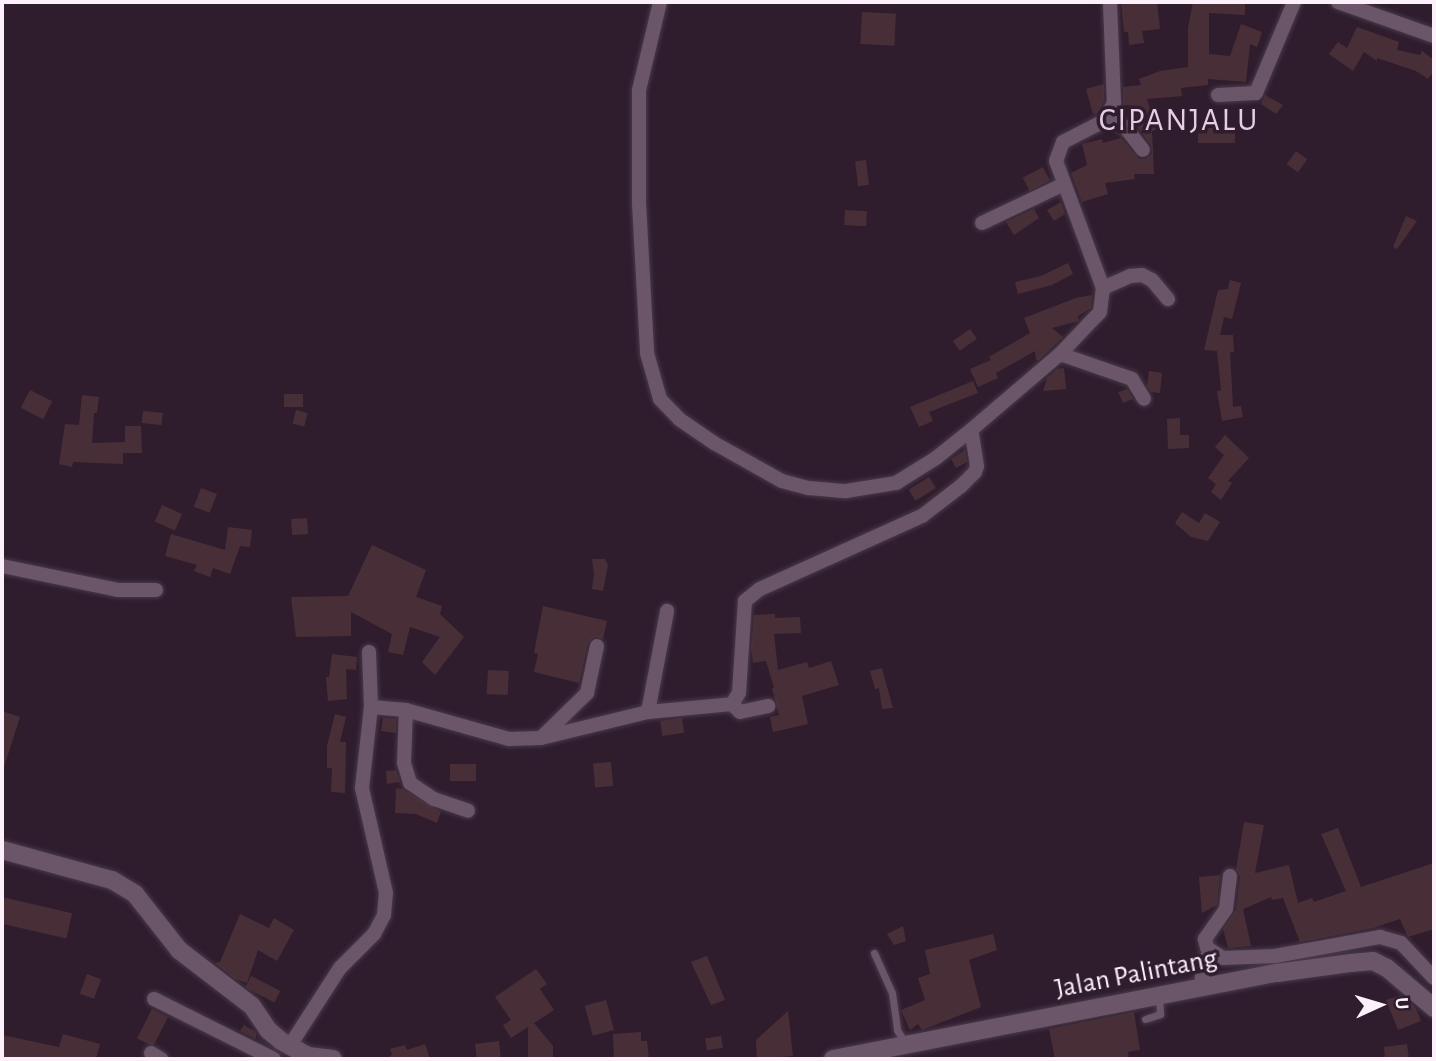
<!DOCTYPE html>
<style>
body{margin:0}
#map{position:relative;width:1436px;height:1061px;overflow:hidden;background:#2f1d2e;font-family:"Alegreya Sans",sans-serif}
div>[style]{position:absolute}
.building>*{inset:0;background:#482f37;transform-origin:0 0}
.roads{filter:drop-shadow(0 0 2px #493a48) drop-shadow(0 0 2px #493a48)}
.service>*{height:7px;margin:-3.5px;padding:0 3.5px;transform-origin:3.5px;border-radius:3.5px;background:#6b5669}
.minor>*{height:14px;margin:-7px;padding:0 7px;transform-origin:7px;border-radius:7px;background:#6b5669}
.tertiary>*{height:18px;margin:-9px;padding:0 9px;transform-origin:9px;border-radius:9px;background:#6b5669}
span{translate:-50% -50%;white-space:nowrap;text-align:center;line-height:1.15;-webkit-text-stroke:7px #2f1d2e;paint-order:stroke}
.street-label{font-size:28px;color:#fcf0fb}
.quarter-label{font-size:32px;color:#e6cee4;letter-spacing:2px}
.frame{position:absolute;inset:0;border:4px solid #fcf0fb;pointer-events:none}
.north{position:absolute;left:1345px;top:970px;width:70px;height:70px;-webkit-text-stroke:5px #2f1d2e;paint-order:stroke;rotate:86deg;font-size:19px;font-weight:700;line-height:28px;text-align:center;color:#fcf0fb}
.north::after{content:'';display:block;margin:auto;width:24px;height:32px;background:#fcf0fb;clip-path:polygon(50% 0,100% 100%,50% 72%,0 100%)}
</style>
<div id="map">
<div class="building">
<div style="clip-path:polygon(1121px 2px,1157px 2px,1160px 29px,1142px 31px,1144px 43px,1129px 45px,1128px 32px,1124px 32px)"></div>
<div style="clip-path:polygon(1193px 2px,1245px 2px,1245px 15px,1209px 13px,1209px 54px,1230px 56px,1241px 24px,1262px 32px,1257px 47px,1250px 44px,1246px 82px,1208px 79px,1208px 85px,1181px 88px,1182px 96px,1147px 99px,1156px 130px,1152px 131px,1154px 174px,1134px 174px,1135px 179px,1105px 183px,1108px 194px,1082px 202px,1071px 173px,1087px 165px,1082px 144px,1102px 139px,1103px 143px,1121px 138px,1139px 159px,1145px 159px,1152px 154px,1151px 145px,1134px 122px,1128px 105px,1123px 106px,1123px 87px,1141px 85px,1139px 79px,1160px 71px,1188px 67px,1188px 28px)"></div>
<div style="left:862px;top:12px;width:34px;height:32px;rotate:3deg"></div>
<div style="clip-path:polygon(1357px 27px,1399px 42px,1397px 50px,1420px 55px,1422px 51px,1434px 60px,1434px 71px,1428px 79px,1416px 71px,1377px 58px,1377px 61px,1364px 52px,1353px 71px,1329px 54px,1338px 42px,1347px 48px)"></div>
<div style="clip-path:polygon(1104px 84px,1104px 101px,1098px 113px,1093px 114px,1086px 89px)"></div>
<div style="clip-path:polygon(1265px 95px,1283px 105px,1276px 114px,1261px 104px)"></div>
<div style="left:1198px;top:128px;width:37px;height:15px"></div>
<div style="left:1296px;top:151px;width:14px;height:16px;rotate:36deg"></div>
<div style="left:866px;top:160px;width:25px;height:11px;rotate:83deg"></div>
<div style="left:1043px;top:167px;width:15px;height:23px;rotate:62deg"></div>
<div style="clip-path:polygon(1061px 202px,1065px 214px,1054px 221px,1047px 210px)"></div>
<div style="clip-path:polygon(1034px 209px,1039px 218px,1014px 235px,1006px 222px)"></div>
<div style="left:845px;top:210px;width:22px;height:15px;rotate:3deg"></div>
<div style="clip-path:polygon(1406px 216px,1417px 221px,1397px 249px,1393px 247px)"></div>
<div style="clip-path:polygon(1068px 263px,1073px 274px,1052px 285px,1018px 294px,1015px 282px,1041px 276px)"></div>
<div style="clip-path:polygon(1230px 280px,1241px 283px,1232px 319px,1224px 317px,1220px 335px,1233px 335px,1234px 352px,1230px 352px,1233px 407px,1241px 406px,1243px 417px,1222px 421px,1217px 391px,1221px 390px,1217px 351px,1204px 350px,1218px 290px,1228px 289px)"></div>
<div style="clip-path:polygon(1092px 295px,1091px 308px,1078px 316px,1079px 321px,1052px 328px,1063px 337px,1039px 360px,1036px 360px,1035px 351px,996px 373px,998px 378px,978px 387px,970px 369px,991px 360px,989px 357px,1030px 333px,1024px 318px,1076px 298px)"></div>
<div style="left:970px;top:329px;width:12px;height:21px;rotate:55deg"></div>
<div style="clip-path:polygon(1064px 368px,1066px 389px,1043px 391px,1047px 378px,1057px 369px)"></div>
<div style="clip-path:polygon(1149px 371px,1162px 373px,1160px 393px,1151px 392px,1147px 386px)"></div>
<div style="clip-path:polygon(973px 381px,978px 393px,929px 412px,933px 421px,919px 427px,910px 407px)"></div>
<div style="clip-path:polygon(1127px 389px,1133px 399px,1123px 403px,1118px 392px)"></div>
<div style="left:30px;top:390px;width:25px;height:20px;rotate:27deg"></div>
<div style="left:284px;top:394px;width:19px;height:13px"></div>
<div style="clip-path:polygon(82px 395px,99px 397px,97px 413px,94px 413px,92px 443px,125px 442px,125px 426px,141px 426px,142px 453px,123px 453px,123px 464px,73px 462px,72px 467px,59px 464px,65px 424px,79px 425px)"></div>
<div style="left:296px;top:410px;width:12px;height:14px;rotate:14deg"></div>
<div style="left:143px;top:411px;width:20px;height:12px;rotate:6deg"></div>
<div style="clip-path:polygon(1180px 418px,1180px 435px,1189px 435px,1189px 448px,1168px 449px,1167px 419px)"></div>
<div style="clip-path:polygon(1225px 435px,1249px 458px,1228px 481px,1232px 483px,1221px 500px,1211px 492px,1216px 484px,1208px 478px,1224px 455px,1215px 447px)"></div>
<div style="clip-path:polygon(965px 450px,967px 462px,956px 468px,951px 459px)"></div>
<div style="left:929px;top:477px;width:13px;height:24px;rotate:58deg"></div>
<div style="left:201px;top:488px;width:17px;height:20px;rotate:21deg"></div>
<div style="left:162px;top:505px;width:22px;height:18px;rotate:24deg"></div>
<div style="clip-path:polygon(1182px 512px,1199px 523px,1205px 513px,1220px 522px,1208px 541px,1191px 537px,1175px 523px)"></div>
<div style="left:307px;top:518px;width:16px;height:16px;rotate:86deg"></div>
<div style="clip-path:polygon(228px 527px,252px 530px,250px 547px,240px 546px,230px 574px,213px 568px,210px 577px,194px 571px,197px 565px,165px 556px,171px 534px,225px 550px)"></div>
<div style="clip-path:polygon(372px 545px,426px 570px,416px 597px,442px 606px,440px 614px,464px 637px,435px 675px,422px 662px,440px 637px,410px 627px,403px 655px,388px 652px,392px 634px,351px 612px,351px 636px,296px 637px,291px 597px,348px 596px)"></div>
<div style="clip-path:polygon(592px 559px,605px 559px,608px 565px,603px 591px,592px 589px,594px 574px)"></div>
<div style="clip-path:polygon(543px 606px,607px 621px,603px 639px,595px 637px,588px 643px,579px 683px,534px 672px,538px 654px,534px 653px)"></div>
<div style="clip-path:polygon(775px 614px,775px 618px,800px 617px,801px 633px,774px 634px,778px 670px,807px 662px,809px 668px,831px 661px,839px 685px,802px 696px,808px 724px,773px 732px,770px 717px,779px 715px,772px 688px,774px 688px,766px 661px,753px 663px,751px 649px,754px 615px)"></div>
<div style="clip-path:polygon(332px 654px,357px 657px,356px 670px,346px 669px,347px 699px,328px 701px,326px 677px,329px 677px)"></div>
<div style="clip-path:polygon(882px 668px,884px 676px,893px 708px,882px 709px,879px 688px,875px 689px,870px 671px)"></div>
<div style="left:488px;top:670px;width:21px;height:24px;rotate:3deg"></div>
<div style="clip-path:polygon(2px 711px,20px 717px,4px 767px,2px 767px)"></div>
<div style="clip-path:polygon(335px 714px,346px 717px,340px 742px,346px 742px,345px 793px,331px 792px,332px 768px,327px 768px,327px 746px)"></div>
<div style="clip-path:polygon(383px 718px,396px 719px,396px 733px,381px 731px)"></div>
<div style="left:682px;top:718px;width:15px;height:22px;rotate:82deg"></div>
<div style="left:611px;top:762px;width:24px;height:18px;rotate:85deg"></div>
<div style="left:450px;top:764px;width:26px;height:17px"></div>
<div style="clip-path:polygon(396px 770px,400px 782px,387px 784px,386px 771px)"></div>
<div style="clip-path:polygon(396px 788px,403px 789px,441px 812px,437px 823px,416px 814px,395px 813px)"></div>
<div style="clip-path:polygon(1244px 822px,1264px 825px,1255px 873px,1289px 865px,1298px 903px,1312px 898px,1314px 902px,1346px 891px,1321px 834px,1338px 828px,1361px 887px,1434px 863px,1434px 929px,1408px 937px,1400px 919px,1373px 928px,1300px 942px,1283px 898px,1272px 900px,1271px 897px,1243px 909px,1251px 946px,1228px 948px,1223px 929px,1236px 910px,1240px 877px,1236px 869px)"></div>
<div style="clip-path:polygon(1220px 875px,1217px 905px,1202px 913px,1199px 877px)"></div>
<div style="left:2px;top:897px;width:72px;height:26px;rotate:13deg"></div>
<div style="clip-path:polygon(240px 914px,269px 928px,274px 918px,294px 930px,277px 961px,258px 950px,247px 983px,235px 979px,215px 963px,220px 962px)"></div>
<div style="clip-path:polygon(903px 926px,906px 941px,894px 945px,887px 934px)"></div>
<div style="clip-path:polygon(993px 934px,997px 950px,969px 960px,981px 1007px,922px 1030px,918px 1024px,910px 1030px,901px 1010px,925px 1000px,918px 978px,930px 974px,925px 950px)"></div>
<div style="clip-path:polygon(707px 956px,725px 1000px,711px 1005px,691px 962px)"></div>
<div style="clip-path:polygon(536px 969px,547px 984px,540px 989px,554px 1010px,534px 1023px,553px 1046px,553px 1059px,528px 1059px,528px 1027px,511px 1038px,503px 1025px,511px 1020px,495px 997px)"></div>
<div style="left:87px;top:974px;width:15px;height:21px;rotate:20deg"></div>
<div style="left:251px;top:976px;width:33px;height:13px;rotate:27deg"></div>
<div style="clip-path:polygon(1401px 995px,1416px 1008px,1421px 1021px,1398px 1030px,1386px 1000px)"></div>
<div style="left:606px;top:1000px;width:31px;height:22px;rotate:75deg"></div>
<div style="left:152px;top:1009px;width:18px;height:33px;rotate:27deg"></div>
<div style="clip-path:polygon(788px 1011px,793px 1056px,757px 1059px,756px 1040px)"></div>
<div style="clip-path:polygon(1134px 1012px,1140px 1050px,1128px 1052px,1129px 1059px,1055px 1059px,1049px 1029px)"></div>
<div style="clip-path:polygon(244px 1025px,256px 1032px,256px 1039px,240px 1031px)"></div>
<div style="clip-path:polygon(641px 1032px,641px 1041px,647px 1041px,649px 1059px,614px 1059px,613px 1034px)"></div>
<div style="clip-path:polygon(63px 1034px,100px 1044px,96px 1059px,2px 1059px,2px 1035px,59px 1047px)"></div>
<div style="left:721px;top:1036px;width:12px;height:16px;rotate:81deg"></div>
<div style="clip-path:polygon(499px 1041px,501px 1059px,477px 1059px,475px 1044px)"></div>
<div style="clip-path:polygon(425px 1044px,430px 1059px,386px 1059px,392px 1055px,390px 1049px,405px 1045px,407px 1050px)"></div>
<div style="clip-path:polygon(1407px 1044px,1409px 1059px,1385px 1059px,1384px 1047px)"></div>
</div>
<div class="roads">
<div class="service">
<div style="left:874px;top:953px;width:44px;rotate:65.8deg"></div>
<div style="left:892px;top:993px;width:37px;rotate:82deg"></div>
<div style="left:897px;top:1030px;width:17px;rotate:57deg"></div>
<div style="left:1145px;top:1019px;width:16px;rotate:-18deg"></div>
<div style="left:1160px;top:1014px;width:17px;rotate:-93deg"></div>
</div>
<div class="minor">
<div style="left:660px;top:2px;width:90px;rotate:103.4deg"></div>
<div style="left:639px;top:90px;width:113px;rotate:90deg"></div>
<div style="left:639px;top:203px;width:150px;rotate:86.9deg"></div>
<div style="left:647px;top:353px;width:48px;rotate:74.2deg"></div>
<div style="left:660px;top:399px;width:28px;rotate:46deg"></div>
<div style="left:679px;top:419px;width:42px;rotate:34.4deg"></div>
<div style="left:714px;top:443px;width:78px;rotate:29.2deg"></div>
<div style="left:782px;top:481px;width:28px;rotate:15deg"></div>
<div style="left:809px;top:488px;width:37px;rotate:5deg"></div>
<div style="left:846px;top:491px;width:51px;rotate:-9.1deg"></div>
<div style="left:896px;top:483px;width:47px;rotate:-32deg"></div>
<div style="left:936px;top:458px;width:45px;rotate:-38.7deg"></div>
<div style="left:1338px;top:2px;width:102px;rotate:19.5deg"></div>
<div style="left:1218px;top:95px;width:38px;rotate:-3deg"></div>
<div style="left:1256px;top:93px;width:99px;rotate:-67.3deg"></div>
<div style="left:1107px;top:117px;width:21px;rotate:29deg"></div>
<div style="left:1125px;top:127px;width:29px;rotate:52deg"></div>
<div style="left:982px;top:223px;width:91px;rotate:-25.4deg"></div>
<div style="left:1103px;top:288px;width:135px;rotate:-110.3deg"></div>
<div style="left:1056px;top:161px;width:20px;rotate:-70deg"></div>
<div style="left:1063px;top:142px;width:46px;rotate:-27.1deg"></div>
<div style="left:1104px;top:121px;width:21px;rotate:-61deg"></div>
<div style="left:1114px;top:103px;width:101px;rotate:-92.3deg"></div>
<div style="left:1060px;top:354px;width:76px;rotate:19.1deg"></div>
<div style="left:1132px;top:379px;width:23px;rotate:59deg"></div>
<div style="left:2px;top:566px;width:118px;rotate:11.7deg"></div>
<div style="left:118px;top:590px;width:38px"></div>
<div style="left:369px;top:652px;width:55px;rotate:87.9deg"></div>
<div style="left:732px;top:704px;width:11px;rotate:45deg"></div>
<div style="left:740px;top:712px;width:29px;rotate:-12deg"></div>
<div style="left:406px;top:710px;width:53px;rotate:92.2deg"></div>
<div style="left:404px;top:763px;width:21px;rotate:73deg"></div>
<div style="left:410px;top:783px;width:29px;rotate:34deg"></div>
<div style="left:434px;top:799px;width:36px;rotate:19deg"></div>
<div style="left:648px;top:712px;width:103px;rotate:-79.3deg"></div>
<div style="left:543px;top:736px;width:62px;rotate:-44.3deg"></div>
<div style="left:587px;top:693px;width:48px;rotate:-78deg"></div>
<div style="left:1230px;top:876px;width:33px;rotate:97deg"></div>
<div style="left:1226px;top:909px;width:37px;rotate:125deg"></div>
<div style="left:1205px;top:939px;width:9px;rotate:77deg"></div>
<div style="left:1207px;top:948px;width:19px;rotate:32deg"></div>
<div style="left:1223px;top:958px;width:52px;rotate:-2.2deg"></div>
<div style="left:1275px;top:956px;width:107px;rotate:-10.3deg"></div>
<div style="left:1380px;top:937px;width:22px;rotate:16deg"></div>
<div style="left:1401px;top:943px;width:48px;rotate:46.7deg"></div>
<div style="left:1201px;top:988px;width:25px;rotate:-85deg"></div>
<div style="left:1203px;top:963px;width:14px;rotate:-56deg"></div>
<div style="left:154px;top:999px;width:134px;rotate:26.6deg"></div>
<div style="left:289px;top:1047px;width:94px;rotate:-57.2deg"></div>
<div style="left:340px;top:968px;width:48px;rotate:-45deg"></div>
<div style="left:374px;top:934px;width:21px;rotate:-62deg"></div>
<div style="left:384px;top:915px;width:22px;rotate:-85deg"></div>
<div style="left:386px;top:893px;width:108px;rotate:-102.9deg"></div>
<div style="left:362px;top:788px;width:81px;rotate:-83.7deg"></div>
<div style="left:371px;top:707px;width:35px;rotate:5deg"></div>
<div style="left:406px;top:710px;width:107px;rotate:15.7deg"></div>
<div style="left:509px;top:739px;width:32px;rotate:-2deg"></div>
<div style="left:541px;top:738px;width:110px;rotate:-13.7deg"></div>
<div style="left:648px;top:712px;width:84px;rotate:-5.4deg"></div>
<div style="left:732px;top:704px;width:13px;rotate:-58deg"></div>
<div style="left:739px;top:693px;width:92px;rotate:-86.3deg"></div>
<div style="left:745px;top:601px;width:19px;rotate:-39deg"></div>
<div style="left:760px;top:589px;width:178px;rotate:-24.3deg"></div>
<div style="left:922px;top:516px;width:49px;rotate:-37.6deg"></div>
<div style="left:961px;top:486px;width:20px;rotate:-45deg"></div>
<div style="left:975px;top:472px;width:6px;rotate:-72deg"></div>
<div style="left:977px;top:466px;width:36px;rotate:-99deg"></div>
<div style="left:971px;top:430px;width:117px;rotate:-40.5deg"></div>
<div style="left:1060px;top:354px;width:58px;rotate:-46.4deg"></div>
<div style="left:1100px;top:312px;width:24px;rotate:-83deg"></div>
<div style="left:1103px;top:288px;width:30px;rotate:-24deg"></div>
<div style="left:1130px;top:276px;width:12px;rotate:-5deg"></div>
<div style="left:1142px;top:275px;width:11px;rotate:27deg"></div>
<div style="left:1152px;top:280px;width:25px;rotate:50deg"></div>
<div style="left:151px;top:1053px;width:12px;rotate:31deg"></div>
</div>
<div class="tertiary">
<div style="left:2px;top:850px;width:114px;rotate:15.3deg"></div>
<div style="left:112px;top:880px;width:27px;rotate:31deg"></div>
<div style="left:135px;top:894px;width:71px;rotate:51.8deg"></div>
<div style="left:179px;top:950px;width:92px;rotate:37.5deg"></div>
<div style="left:252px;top:1006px;width:29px;rotate:56deg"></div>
<div style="left:268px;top:1030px;width:17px;rotate:40deg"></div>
<div style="left:281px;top:1041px;width:31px;rotate:29deg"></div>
<div style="left:308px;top:1056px;width:25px;rotate:7deg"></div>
<div style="left:833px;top:1059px;width:452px;rotate:-11deg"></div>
<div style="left:1277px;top:973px;width:75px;rotate:-7.7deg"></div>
<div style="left:1351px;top:963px;width:22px;rotate:-5deg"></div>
<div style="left:1373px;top:961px;width:16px;rotate:27deg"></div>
<div style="left:1387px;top:968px;width:62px;rotate:40.4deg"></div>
</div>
</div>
<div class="street-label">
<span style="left:1136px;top:974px;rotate:-11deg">Jalan Palintang</span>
</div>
<div class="quarter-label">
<span style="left:1179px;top:120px">CIPANJALU</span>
</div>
<div class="frame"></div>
<div class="north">U</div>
</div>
